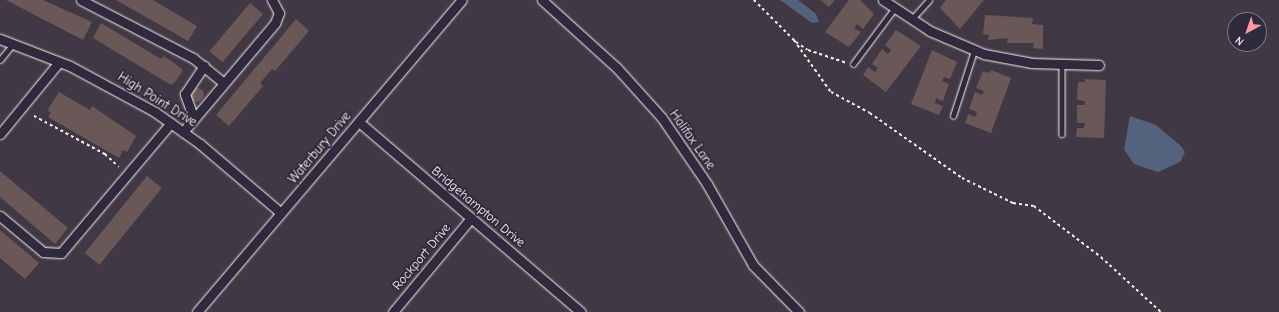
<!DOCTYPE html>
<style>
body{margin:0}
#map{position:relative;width:1279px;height:312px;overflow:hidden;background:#413845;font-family:"Comic Neue",sans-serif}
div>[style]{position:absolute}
.water>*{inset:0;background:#55627e}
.building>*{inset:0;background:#6a5858;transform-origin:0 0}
.round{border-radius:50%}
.path>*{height:1.5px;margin-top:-0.75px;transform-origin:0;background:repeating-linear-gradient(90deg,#f4f1e8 0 3px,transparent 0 6px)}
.roads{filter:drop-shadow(0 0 1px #f4f1e8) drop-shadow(0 0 1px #f4f1e8)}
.service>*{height:4.5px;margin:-2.25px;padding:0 2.25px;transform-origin:2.25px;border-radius:2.25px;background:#2f2a3d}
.minor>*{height:9px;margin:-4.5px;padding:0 4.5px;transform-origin:4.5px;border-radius:4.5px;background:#2f2a3d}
span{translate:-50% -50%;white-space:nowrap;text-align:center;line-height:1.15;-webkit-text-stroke:4px #2f2a3d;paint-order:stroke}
.street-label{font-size:13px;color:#f4f1e8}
.north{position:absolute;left:1227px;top:12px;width:40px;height:40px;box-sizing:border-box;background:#2f2a3d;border:1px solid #7e7a81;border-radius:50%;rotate:220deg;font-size:11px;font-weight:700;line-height:16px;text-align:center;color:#f4f1e8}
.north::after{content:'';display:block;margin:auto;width:14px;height:18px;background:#ff9aa2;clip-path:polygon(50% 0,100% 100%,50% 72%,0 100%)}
</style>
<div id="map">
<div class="water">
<div style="clip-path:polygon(780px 0,798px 0,816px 14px,819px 22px,812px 23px)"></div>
<div style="clip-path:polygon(1130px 116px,1156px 125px,1181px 146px,1185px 152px,1180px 162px,1158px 172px,1134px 164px,1124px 149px)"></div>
</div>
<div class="building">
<div style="clip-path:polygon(6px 0,43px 0,92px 22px,83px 40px)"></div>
<div style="clip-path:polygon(116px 0,153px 0,197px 26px,188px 41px)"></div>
<div style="clip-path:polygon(820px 0,835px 0,829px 7px)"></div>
<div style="clip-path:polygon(849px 0,860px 0,874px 14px,863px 29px,857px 24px,854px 28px,861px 32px,849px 47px,825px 32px)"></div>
<div style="clip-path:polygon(946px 0,984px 0,960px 29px,940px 8px)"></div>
<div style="left:250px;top:3px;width:17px;height:63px;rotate:40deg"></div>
<div style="clip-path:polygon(985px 15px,1033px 18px,1032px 24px,1043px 25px,1043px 49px,1033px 48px,1034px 43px,1007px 43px,1008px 38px,988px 40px,989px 35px,983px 34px)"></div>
<div style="clip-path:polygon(296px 19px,309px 31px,275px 71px,272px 69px,260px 83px,263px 86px,229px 126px,216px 115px)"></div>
<div style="clip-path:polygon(101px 23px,161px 59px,163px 56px,170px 60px,183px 70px,176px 81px,171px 85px,93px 38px)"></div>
<div style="clip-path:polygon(896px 30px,921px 46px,886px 92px,863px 75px,868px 67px,875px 72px,878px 68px,872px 64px,882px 49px,888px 54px,891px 50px,885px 45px)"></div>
<div style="clip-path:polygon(932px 50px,957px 62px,950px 79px,944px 77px,942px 81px,949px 84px,943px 101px,936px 98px,935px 103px,943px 106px,939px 115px,911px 104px)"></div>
<div style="clip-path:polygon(991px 70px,1011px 78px,991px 133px,965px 123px,968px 114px,975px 117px,977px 112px,969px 109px,975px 92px,982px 95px,984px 91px,976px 88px,983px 71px,990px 73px)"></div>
<div style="clip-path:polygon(1085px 79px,1106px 80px,1104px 138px,1076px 137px,1077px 128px,1084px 128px,1085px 123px,1077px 123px,1077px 105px,1085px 105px,1085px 101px,1077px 100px,1078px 82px,1085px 82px)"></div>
<div class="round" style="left:190px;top:88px;width:14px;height:14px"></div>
<div style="clip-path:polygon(59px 92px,90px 110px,92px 106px,136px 136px,127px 152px,123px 150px,119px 158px,48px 117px,51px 112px,47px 111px)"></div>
<div style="clip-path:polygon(0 171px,68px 228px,55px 244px,0 197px)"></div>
<div style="left:147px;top:176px;width:19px;height:99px;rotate:39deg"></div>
<div style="clip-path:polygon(0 230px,39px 263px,25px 279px,0 258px)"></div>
</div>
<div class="path">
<div style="left:754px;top:0;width:57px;rotate:45deg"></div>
<div style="left:794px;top:40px;width:64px;rotate:54.6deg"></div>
<div style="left:831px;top:92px;width:44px;rotate:28.3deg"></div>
<div style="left:870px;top:113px;width:113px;rotate:35.2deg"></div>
<div style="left:962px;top:178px;width:57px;rotate:26.1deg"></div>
<div style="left:1013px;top:203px;width:21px;rotate:8deg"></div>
<div style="left:1034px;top:206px;width:84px;rotate:37.3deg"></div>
<div style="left:1101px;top:257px;width:81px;rotate:42.5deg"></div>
<div style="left:796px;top:42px;width:14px;rotate:34deg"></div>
<div style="left:808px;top:50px;width:41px;rotate:18.4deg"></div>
<div style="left:34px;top:116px;width:81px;rotate:28.2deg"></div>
<div style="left:105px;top:154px;width:19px;rotate:43deg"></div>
</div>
<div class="roads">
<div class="service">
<div style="left:912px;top:19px;width:25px;rotate:-48deg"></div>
<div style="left:0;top:60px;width:21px;rotate:-51deg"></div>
<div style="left:853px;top:64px;width:69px;rotate:-53.3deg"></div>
<div style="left:1062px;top:65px;width:69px;rotate:90deg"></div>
<div style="left:953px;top:116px;width:68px;rotate:-72.1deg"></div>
</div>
<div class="minor">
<div style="left:81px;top:0;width:126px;rotate:27.4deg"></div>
<div style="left:193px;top:58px;width:40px;rotate:39deg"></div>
<div style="left:542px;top:0;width:101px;rotate:42.2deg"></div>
<div style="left:617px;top:68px;width:67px;rotate:48deg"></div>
<div style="left:662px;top:118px;width:80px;rotate:55.7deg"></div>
<div style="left:707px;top:184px;width:93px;rotate:60.4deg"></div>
<div style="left:753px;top:265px;width:66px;rotate:45.6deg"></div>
<div style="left:883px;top:0;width:56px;rotate:33.4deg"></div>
<div style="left:930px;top:31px;width:59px;rotate:23.1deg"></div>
<div style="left:984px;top:54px;width:49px;rotate:10.6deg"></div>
<div style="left:1032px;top:63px;width:67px;rotate:1.7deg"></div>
<div style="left:0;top:39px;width:75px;rotate:21.1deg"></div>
<div style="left:70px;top:66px;width:97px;rotate:28.4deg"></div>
<div style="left:155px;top:112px;width:55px;rotate:35.4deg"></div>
<div style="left:200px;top:144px;width:106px;rotate:40.4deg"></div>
<div style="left:194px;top:119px;width:27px;rotate:-110deg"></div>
<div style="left:185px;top:94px;width:34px;rotate:-56deg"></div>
<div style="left:359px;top:122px;width:292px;rotate:40.6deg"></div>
<div style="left:183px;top:132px;width:143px;rotate:-49.8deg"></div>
<div style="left:275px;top:23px;width:11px;rotate:-68deg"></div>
<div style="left:279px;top:13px;width:15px;rotate:-118deg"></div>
<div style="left:0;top:134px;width:93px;rotate:-50.7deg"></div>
<div style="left:0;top:216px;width:56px;rotate:39.9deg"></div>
<div style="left:43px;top:252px;width:18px;rotate:3deg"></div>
<div style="left:61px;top:253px;width:170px;rotate:-49.8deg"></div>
<div style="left:197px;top:312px;width:409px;rotate:-49.7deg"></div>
<div style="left:393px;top:312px;width:122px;rotate:-50.3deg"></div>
</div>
</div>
<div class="street-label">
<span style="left:157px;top:100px;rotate:32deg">High Point Drive</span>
<span style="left:692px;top:140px;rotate:55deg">Halifax Lane</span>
<span style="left:320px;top:148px;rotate:-50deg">Waterbury Drive</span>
<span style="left:478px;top:207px;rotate:40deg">Bridgehampton Drive</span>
<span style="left:422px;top:257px;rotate:-50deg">Rockport Drive</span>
</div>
<div class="north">N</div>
</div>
